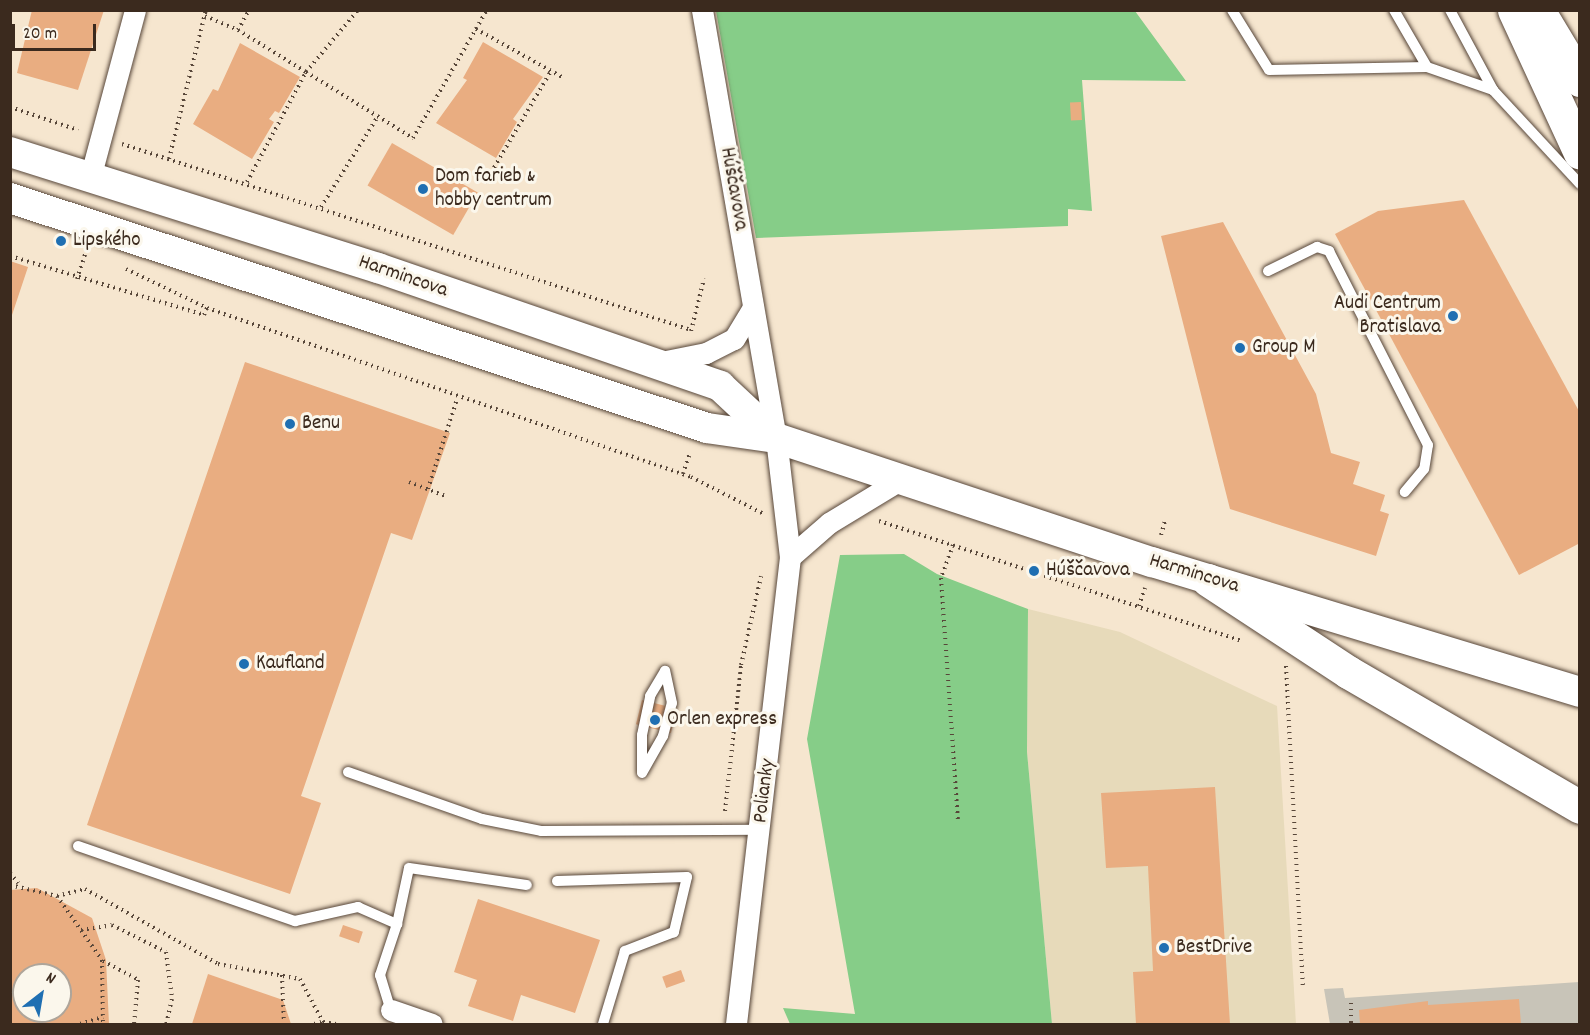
<!DOCTYPE html>
<meta charset="utf-8">
<style>
body{margin:0}
#map{position:relative;width:1590px;height:1035px;overflow:hidden;background:#f6e6cf;font-family:Dekko,sans-serif}
div>[style]{position:absolute}
.built>*{inset:0;background:#e7daba}
.industrial>*{inset:0;background:#c8c4b8}
.green>*{inset:0;background:#86cd88}
.building>*{inset:0;background:#e9ad81;transform-origin:0 0}
.path>*{height:4px;margin-top:-2px;transform-origin:0;background:repeating-linear-gradient(90deg,#574639 0 1.5px,transparent 0 6px)}
.roads{filter:drop-shadow(0 0 2px #574639) drop-shadow(0 0 2px #574639)}
.lane>*{height:10px;margin:-5px;padding:0 5px;transform-origin:5px;border-radius:5px;background:#fff}
.street>*{height:21px;margin:-10.5px;padding:0 10.5px;transform-origin:10.5px;border-radius:10.5px;background:#fff}
.secondary>*{height:30px;margin:-15px;padding:0 15px;transform-origin:15px;border-radius:15px;background:#fff}
.highway>*{height:33px;margin:-16.5px;padding:0 16.5px;transform-origin:16.5px;border-radius:16.5px;background:#fff}
.dots>*{width:16px;height:16px;translate:-50% -50%;box-sizing:border-box;border:3px solid #fbf7ec;border-radius:50%}
span{translate:-50% -50%;white-space:nowrap;text-align:center;line-height:1.15;-webkit-text-stroke:6px #fbf7ec;paint-order:stroke}
.poi-label{font-size:21px;color:#3b2a1e}
.left{translate:0 -50%;text-align:left}
.right{translate:-100% -50%;text-align:right}
.street-label{font-size:21px;color:#3b2a1e}
.frame{position:absolute;inset:0;border:12px solid #3b2a1e;pointer-events:none}
.north{position:absolute;left:12px;top:963px;width:60px;height:60px;box-sizing:border-box;background:#fbf7ec;border:2px solid #aea59a;border-radius:50%;rotate:31deg;font-size:16px;font-weight:700;line-height:24px;text-align:center;color:#3b2a1e}
.north::after{content:'';display:block;margin:auto;width:21px;height:27px;background:#1f6fb2;clip-path:polygon(50% 0,100% 100%,50% 72%,0 100%)}
.scale{position:absolute;left:12px;top:24px;width:84px;height:27px;box-sizing:border-box;border:3px solid #3b2a1e;border-top:0;padding-left:8px;font-size:18px;line-height:21px;white-space:nowrap;color:#3b2a1e;-webkit-text-stroke:4px #fbf7ec;paint-order:stroke}
</style>
<div id="map">
<div class="built">
<div style="clip-path:polygon(1028px 609px,1120px 632px,1277px 706px,1296px 1024px,1052px 1024px,1027px 752px)"></div>
</div>
<div class="industrial">
<div style="clip-path:polygon(1579px 982px,1579px 1024px,1330px 1024px,1324px 989px,1343px 988px,1345px 998px)"></div>
</div>
<div class="green">
<div style="clip-path:polygon(716px 11px,1135px 11px,1186px 81px,1082px 80px,1092px 211px,1068px 209px,1068px 226px,756px 238px)"></div>
<div style="clip-path:polygon(904px 554px,937px 574px,1028px 609px,1027px 752px,1052px 1024px,790px 1024px,783px 1008px,855px 1014px,807px 739px,840px 555px)"></div>
</div>
<div class="building">
<div style="clip-path:polygon(32px 10px,104px 10px,78px 90px,17px 73px)"></div>
<div style="clip-path:polygon(483px 42px,543px 77px,513px 119px,517px 122px,496px 158px,436px 123px,467px 80px,463px 78px)"></div>
<div style="clip-path:polygon(240px 43px,300px 77px,279px 113px,275px 111px,269px 119px,274px 122px,252px 159px,193px 124px,213px 89px,218px 91px)"></div>
<div style="left:1081px;top:102px;width:18px;height:11px;rotate:87deg"></div>
<div style="left:392px;top:143px;width:99px;height:49px;rotate:30deg"></div>
<div style="clip-path:polygon(1464px 200px,1580px 413px,1580px 543px,1519px 575px,1335px 234px,1378px 211px)"></div>
<div style="clip-path:polygon(1223px 222px,1316px 394px,1331px 453px,1360px 462px,1353px 484px,1385px 495px,1380px 511px,1389px 514px,1376px 556px,1230px 509px,1161px 236px)"></div>
<div style="clip-path:polygon(10px 261px,28px 267px,11px 318px,10px 318px)"></div>
<div style="clip-path:polygon(245px 362px,450px 433px,412px 540px,391px 533px,301px 796px,321px 803px,290px 894px,87px 825px)"></div>
<div style="left:642px;top:700px;width:36px;height:25px;rotate:14deg"></div>
<div style="clip-path:polygon(1215px 787px,1230px 1024px,1136px 1024px,1133px 972px,1153px 971px,1148px 866px,1106px 868px,1101px 793px)"></div>
<div style="clip-path:polygon(evenodd,37px 888px,92px 918px,106px 960px,109px 1024px,10px 1024px,10px 890px,37px 888px,24px 975px,60px 975px,60px 1011px,24px 1011px,24px 975px)"></div>
<div style="clip-path:polygon(478px 899px,600px 940px,575px 1013px,521px 995px,513px 1021px,468px 1006px,477px 980px,454px 972px)"></div>
<div style="left:343px;top:925px;width:21px;height:12px;rotate:19deg"></div>
<div style="left:681px;top:970px;width:12px;height:20px;rotate:70deg"></div>
<div style="clip-path:polygon(208px 974px,283px 1000px,291px 1024px,192px 1024px)"></div>
<div style="clip-path:polygon(1519px 999px,1521px 1024px,1360px 1024px,1359px 1010px,1428px 1001px,1428px 1005px)"></div>
</div>
<div class="path">
<div style="left:205px;top:16px;width:36px;rotate:23deg"></div>
<div style="left:238px;top:30px;width:23px;rotate:-61deg"></div>
<div style="left:476px;top:29px;width:98px;rotate:29.2deg"></div>
<div style="left:238px;top:30px;width:80px;rotate:31.7deg"></div>
<div style="left:306px;top:72px;width:81px;rotate:-50deg"></div>
<div style="left:10px;top:107px;width:72px;rotate:18.7deg"></div>
<div style="left:122px;top:144px;width:599px;rotate:18.1deg"></div>
<div style="left:169px;top:159px;width:154px;rotate:-76.1deg"></div>
<div style="left:247px;top:182px;width:125px;rotate:-61.8deg"></div>
<div style="left:306px;top:72px;width:126px;rotate:31.7deg"></div>
<div style="left:413px;top:138px;width:148px;rotate:-60deg"></div>
<div style="left:485px;top:183px;width:130px;rotate:-59.5deg"></div>
<div style="left:321px;top:207px;width:107px;rotate:-57.9deg"></div>
<div style="left:10px;top:256px;width:203px;rotate:16.9deg"></div>
<div style="left:204px;top:315px;width:8px;rotate:-67deg"></div>
<div style="left:207px;top:308px;width:513px;rotate:19.25deg"></div>
<div style="left:691px;top:477px;width:80px;rotate:26.9deg"></div>
<div style="left:126px;top:269px;width:90px;rotate:25.7deg"></div>
<div style="left:77px;top:279px;width:26px;rotate:-72deg"></div>
<div style="left:691px;top:331px;width:54px;rotate:-76deg"></div>
<div style="left:683px;top:474px;width:22px;rotate:-72deg"></div>
<div style="left:409px;top:482px;width:40px;rotate:21deg"></div>
<div style="left:428px;top:489px;width:95px;rotate:-72.1deg"></div>
<div style="left:879px;top:521px;width:382px;rotate:18.3deg"></div>
<div style="left:1161px;top:535px;width:15px;rotate:-74deg"></div>
<div style="left:953px;top:545px;width:35px;rotate:110deg"></div>
<div style="left:941px;top:578px;width:243px;rotate:86deg"></div>
<div style="left:1139px;top:606px;width:19px;rotate:-72deg"></div>
<div style="left:1286px;top:666px;width:323px;rotate:87deg"></div>
<div style="left:725px;top:811px;width:147px;rotate:-83.7deg"></div>
<div style="left:741px;top:665px;width:91px;rotate:-77.3deg"></div>
<div style="left:10px;top:873px;width:13px;rotate:51deg"></div>
<div style="left:10px;top:885px;width:48px;rotate:13.2deg"></div>
<div style="left:57px;top:896px;width:29px;rotate:-14deg"></div>
<div style="left:85px;top:889px;width:153px;rotate:29.4deg"></div>
<div style="left:218px;top:964px;width:83px;rotate:10.4deg"></div>
<div style="left:300px;top:979px;width:49px;rotate:61.9deg"></div>
<div style="left:323px;top:1022px;width:13px;rotate:9deg"></div>
<div style="left:57px;top:896px;width:78px;rotate:54.9deg"></div>
<div style="left:102px;top:960px;width:64px;rotate:89.1deg"></div>
<div style="left:81px;top:930px;width:31px;rotate:-9deg"></div>
<div style="left:112px;top:925px;width:60px;rotate:26.6deg"></div>
<div style="left:166px;top:952px;width:47px;rotate:82.7deg"></div>
<div style="left:172px;top:999px;width:26px;rotate:103deg"></div>
<div style="left:103px;top:961px;width:40px;rotate:28deg"></div>
<div style="left:138px;top:980px;width:44px;rotate:95.2deg"></div>
<div style="left:282px;top:975px;width:49px;rotate:87.7deg"></div>
<div style="left:1351px;top:1003px;width:21px;rotate:90deg"></div>
<div style="left:80px;top:1024px;width:24px;rotate:-17deg"></div>
<div style="left:314px;top:1024px;width:9px;rotate:-13deg"></div>
</div>
<div class="roads">
<div class="lane">
<div style="left:1232px;top:10px;width:70px;rotate:58.3deg"></div>
<div style="left:1269px;top:70px;width:158px;rotate:-1.1deg"></div>
<div style="left:1394px;top:10px;width:66px;rotate:59.9deg"></div>
<div style="left:1427px;top:67px;width:70px;rotate:19.2deg"></div>
<div style="left:1493px;top:90px;width:128px;rotate:47.2deg"></div>
<div style="left:1450px;top:10px;width:91px;rotate:61.7deg"></div>
<div style="left:1268px;top:271px;width:55px;rotate:-26.1deg"></div>
<div style="left:1317px;top:247px;width:13px;rotate:18deg"></div>
<div style="left:1329px;top:251px;width:218px;rotate:63deg"></div>
<div style="left:1428px;top:445px;width:24px;rotate:99deg"></div>
<div style="left:1424px;top:469px;width:30px;rotate:130deg"></div>
<div style="left:348px;top:772px;width:142px;rotate:19.3deg"></div>
<div style="left:482px;top:819px;width:60px;rotate:11.5deg"></div>
<div style="left:541px;top:831px;width:220px;rotate:-0.3deg"></div>
<div style="left:642px;top:772px;width:37px;rotate:-90deg"></div>
<div style="left:642px;top:735px;width:40px;rotate:-78deg"></div>
<div style="left:650px;top:696px;width:29px;rotate:-59deg"></div>
<div style="left:642px;top:773px;width:43px;rotate:-60.4deg"></div>
<div style="left:663px;top:736px;width:34px;rotate:-75deg"></div>
<div style="left:672px;top:703px;width:33px;rotate:-102deg"></div>
<div style="left:78px;top:846px;width:230px;rotate:19.1deg"></div>
<div style="left:295px;top:921px;width:65px;rotate:-12.5deg"></div>
<div style="left:358px;top:907px;width:43px;rotate:23.6deg"></div>
<div style="left:397px;top:924px;width:54px;rotate:108.4deg"></div>
<div style="left:380px;top:975px;width:37px;rotate:73deg"></div>
<div style="left:557px;top:881px;width:130px;rotate:-1.8deg"></div>
<div style="left:687px;top:877px;width:57px;rotate:103.3deg"></div>
<div style="left:674px;top:932px;width:53px;rotate:158.8deg"></div>
<div style="left:625px;top:951px;width:76px;rotate:106.8deg"></div>
<div style="left:397px;top:924px;width:57px;rotate:-77.9deg"></div>
<div style="left:409px;top:868px;width:119px;rotate:8.2deg"></div>
</div>
<div class="street">
<div style="left:702px;top:10px;width:434px;rotate:80.2deg"></div>
<div style="left:776px;top:438px;width:120px;rotate:83.3deg"></div>
<div style="left:790px;top:557px;width:470px;rotate:96.6deg"></div>
<div style="left:90px;top:178px;width:174px;rotate:-75deg"></div>
<div style="left:656px;top:363px;width:51px;rotate:-11.3deg"></div>
<div style="left:706px;top:353px;width:31px;rotate:-27deg"></div>
<div style="left:734px;top:339px;width:37px;rotate:-59deg"></div>
<div style="left:790px;top:557px;width:52px;rotate:-41.1deg"></div>
<div style="left:829px;top:523px;width:81px;rotate:-31.3deg"></div>
<div style="left:391px;top:1010px;width:43px;rotate:18.9deg"></div>
</div>
<div class="secondary">
<div style="left:10px;top:152px;width:386px;rotate:17.5deg"></div>
<div style="left:378px;top:268px;width:362px;rotate:19deg"></div>
<div style="left:720px;top:386px;width:76px;rotate:42.9deg"></div>
<div style="left:10px;top:198px;width:734px;rotate:18.26deg"></div>
<div style="left:707px;top:428px;width:70px;rotate:8.2deg"></div>
<div style="left:776px;top:438px;width:396px;rotate:18.3deg"></div>
<div style="left:1152px;top:562px;width:447px;rotate:16.9deg"></div>
</div>
<div class="highway">
<div style="left:1514px;top:10px;width:157px;rotate:65.2deg"></div>
<div style="left:1538px;top:10px;width:82px;rotate:59deg"></div>
<div style="left:1208px;top:580px;width:168px;rotate:33.3deg"></div>
<div style="left:1348px;top:672px;width:268px;rotate:30.2deg"></div>
</div>
</div>
<div class="dots">
<div style="left:423px;top:189px;background:#1f6fb2"></div>
<div style="left:61px;top:241px;background:#1f6fb2"></div>
<div style="left:1453px;top:316px;background:#1f6fb2"></div>
<div style="left:1240px;top:348px;background:#1f6fb2"></div>
<div style="left:290px;top:424px;background:#1f6fb2"></div>
<div style="left:1034px;top:571px;background:#1f6fb2"></div>
<div style="left:244px;top:664px;background:#1f6fb2"></div>
<div style="left:655px;top:720px;background:#1f6fb2"></div>
<div style="left:1164px;top:948px;background:#1f6fb2"></div>
</div>
<div class="poi-label">
<span class="left" style="left:435px;top:189px">Dom farieb &amp;<br>hobby centrum</span>
<span class="left" style="left:73px;top:241px">Lipského</span>
<span class="right" style="left:1441px;top:316px">Audi Centrum<br>Bratislava</span>
<span class="left" style="left:1252px;top:348px">Group M</span>
<span class="left" style="left:302px;top:424px">Benu</span>
<span class="left" style="left:1046px;top:571px">Húščavova</span>
<span class="left" style="left:256px;top:664px">Kaufland</span>
<span class="left" style="left:667px;top:720px">Orlen express</span>
<span class="left" style="left:1176px;top:948px">BestDrive</span>
</div>
<div class="street-label">
<span style="left:733px;top:189px;rotate:80deg">Húščavova</span>
<span style="left:403px;top:277px;rotate:19deg">Harmincova</span>
<span style="left:1194px;top:574px;rotate:17deg">Harmincova</span>
<span style="left:765px;top:791px;rotate:-83deg">Polianky</span>
</div>
<div class="frame"></div>
<div class="north">N</div>
<div class="scale">20 m</div>
</div>
